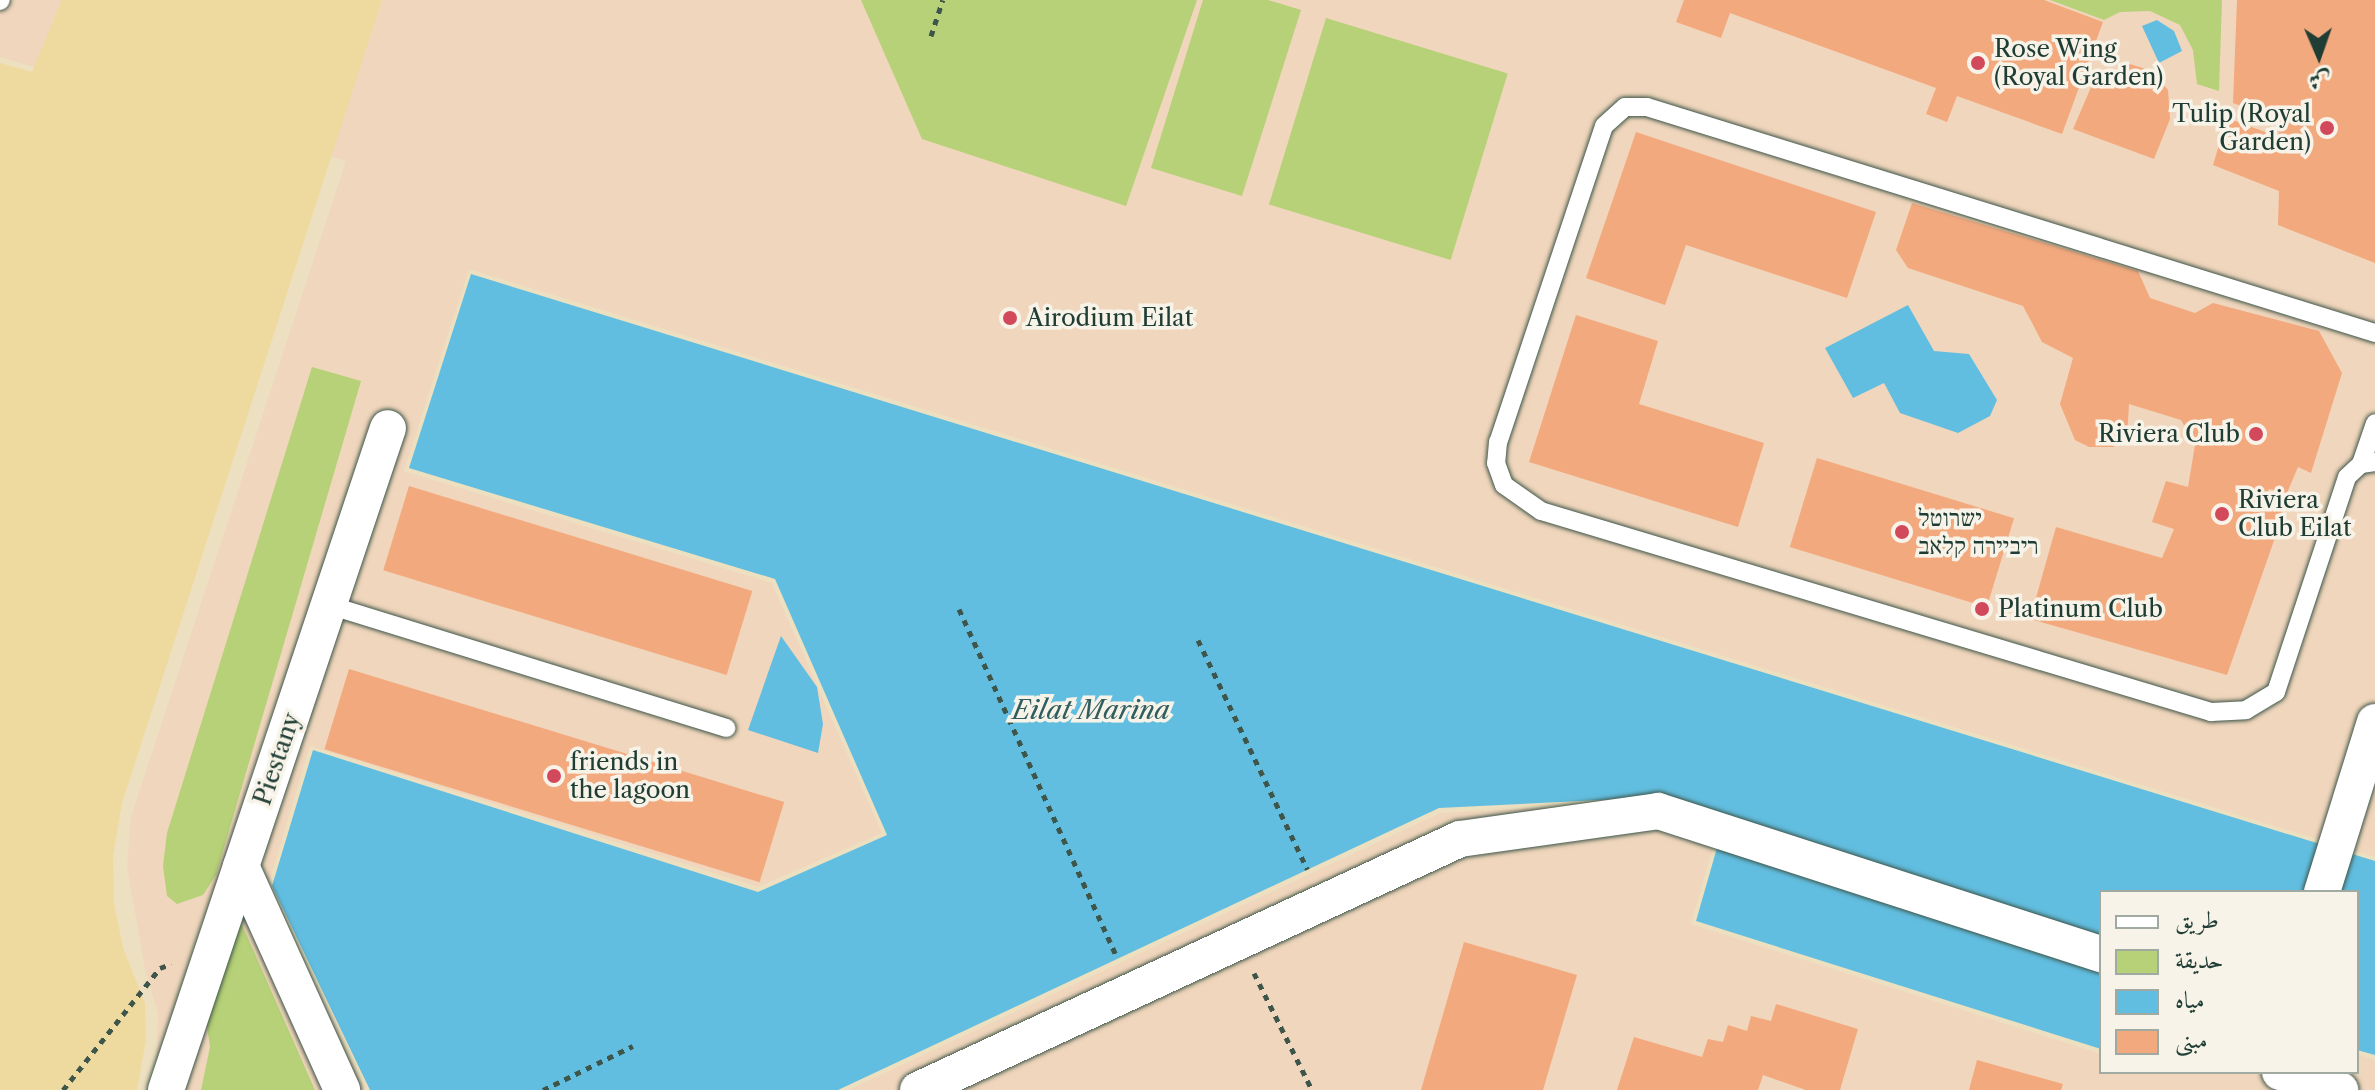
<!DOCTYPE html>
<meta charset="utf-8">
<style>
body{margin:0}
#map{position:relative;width:2375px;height:1090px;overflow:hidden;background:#ede0c0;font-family:"Libre Caslon Text",Amiri,"Frank Ruhl Libre",serif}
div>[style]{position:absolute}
.built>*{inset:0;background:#f0d6bc}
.green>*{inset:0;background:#b6d177;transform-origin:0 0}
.sand>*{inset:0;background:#eeda9e}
.water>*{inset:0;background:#62bee0}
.building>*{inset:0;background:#f3a97e;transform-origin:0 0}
.path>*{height:5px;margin-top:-2.5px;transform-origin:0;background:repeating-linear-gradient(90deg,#3e5549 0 6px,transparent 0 12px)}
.roads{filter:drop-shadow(0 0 2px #3e5549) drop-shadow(0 0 2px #3e5549)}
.lane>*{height:18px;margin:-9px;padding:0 9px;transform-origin:9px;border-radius:9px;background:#fff}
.street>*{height:36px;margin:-18px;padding:0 18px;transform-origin:18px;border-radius:18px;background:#fff}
.dots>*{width:22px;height:22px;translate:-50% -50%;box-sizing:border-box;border:4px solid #f7f3e8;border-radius:50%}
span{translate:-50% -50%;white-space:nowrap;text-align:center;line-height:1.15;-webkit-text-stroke:7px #f7f3e8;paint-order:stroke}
.poi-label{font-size:24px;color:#1f3d34}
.left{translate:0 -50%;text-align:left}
.right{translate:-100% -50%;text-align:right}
.street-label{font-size:24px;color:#1f3d34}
.water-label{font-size:26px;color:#305d5f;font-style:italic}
.legend{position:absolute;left:2099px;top:890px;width:260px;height:184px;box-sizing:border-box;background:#f7f3e8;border:2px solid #a1aaa0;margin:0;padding:10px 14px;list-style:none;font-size:24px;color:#1f3d34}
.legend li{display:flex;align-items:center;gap:16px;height:40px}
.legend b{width:40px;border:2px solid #a1aaa0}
.north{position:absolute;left:2279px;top:16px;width:80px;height:80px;-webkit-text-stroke:6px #f7f3e8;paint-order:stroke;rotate:178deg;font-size:22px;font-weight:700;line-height:32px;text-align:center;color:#1f3d34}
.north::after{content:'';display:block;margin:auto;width:28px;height:36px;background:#1f3d34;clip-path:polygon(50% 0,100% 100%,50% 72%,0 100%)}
</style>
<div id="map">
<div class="built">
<div style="clip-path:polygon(0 0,2375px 0,2375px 857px,469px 269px,404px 471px,772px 583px,882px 833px,758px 887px,310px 746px,268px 886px,365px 1090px,148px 1090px,156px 1065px,158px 1014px,145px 969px,127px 867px,131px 817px,346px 161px,0 57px)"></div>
<div style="clip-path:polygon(1642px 802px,1720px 823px,1691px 924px,2101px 1054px,2101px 1072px,2357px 1072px,2357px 1054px,2375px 1060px,2375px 1090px,848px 1090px,1440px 813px)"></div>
</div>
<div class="green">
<div style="clip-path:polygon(861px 0,1197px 0,1126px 206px,922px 139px)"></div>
<div style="clip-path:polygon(1203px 0,1268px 0,1301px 10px,1242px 196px,1151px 168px)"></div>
<div style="clip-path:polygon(2050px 0,2222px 0,2219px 91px,2197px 84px,2193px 50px,2180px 25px,2150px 11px,2120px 12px,2104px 20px)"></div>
<div style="left:1326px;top:18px;width:190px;height:195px;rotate:17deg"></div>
<div style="clip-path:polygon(312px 367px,361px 381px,216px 875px,203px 895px,177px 904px,167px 896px,163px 866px,167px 833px)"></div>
<div style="clip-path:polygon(240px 920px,315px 1090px,201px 1090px,210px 1047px,203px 999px)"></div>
</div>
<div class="sand">
<div style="clip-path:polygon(62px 0,382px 0,122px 803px,113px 855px,114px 903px,123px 948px,145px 1003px,146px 1040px,137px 1090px,0 1090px,0 63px,32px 72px)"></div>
</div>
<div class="water">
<div style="clip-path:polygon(2157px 20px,2174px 31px,2182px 51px,2159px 63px,2142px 26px)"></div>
<div style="clip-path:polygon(471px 274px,2375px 861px,2375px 1055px,2357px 1050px,2357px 892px,2101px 892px,2101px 1049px,1696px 921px,1725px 820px,1642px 798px,1439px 808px,838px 1090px,370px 1090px,272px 886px,313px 750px,758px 892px,887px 835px,775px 579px,409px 468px)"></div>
<div style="clip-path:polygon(1908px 305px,1934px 351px,1969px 354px,1997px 400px,1990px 416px,1958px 433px,1900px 413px,1884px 383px,1853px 398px,1825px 348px)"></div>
<div style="clip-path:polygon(781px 636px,817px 687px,823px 724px,818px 753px,748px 730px)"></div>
</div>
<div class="building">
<div style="clip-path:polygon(1684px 0,2044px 0,2103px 22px,2062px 134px,1957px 96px,1947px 122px,1926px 114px,1936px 88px,1730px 13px,1721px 38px,1676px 22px)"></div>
<div style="clip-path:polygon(2237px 0,2375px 0,2375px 263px,2278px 225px,2279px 191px,2213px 165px,2227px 118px,2279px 137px,2278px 120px,2233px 103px)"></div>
<div style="clip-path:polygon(2130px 64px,2152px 71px,2168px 90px,2170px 119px,2154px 159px,2073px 129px,2095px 78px)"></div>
<div style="clip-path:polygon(1636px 132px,1876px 212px,1847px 298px,1686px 245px,1665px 305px,1586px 278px)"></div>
<div style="clip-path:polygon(1912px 203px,2138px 271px,2150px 298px,2195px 313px,2213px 303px,2319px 331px,2342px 373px,2311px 473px,2298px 467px,2287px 493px,2269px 489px,2262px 506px,2284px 512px,2227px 675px,2030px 619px,2056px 527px,2162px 558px,2174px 529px,2152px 522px,2166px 481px,2188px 487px,2195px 445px,2181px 420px,2129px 404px,2127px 439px,2113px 447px,2089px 447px,2075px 440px,2060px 404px,2073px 358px,2042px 342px,2023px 306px,1908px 268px,1896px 250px)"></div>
<div style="clip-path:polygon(1576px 315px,1658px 341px,1639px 404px,1764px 443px,1738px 527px,1529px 462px)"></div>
<div style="left:1817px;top:458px;width:206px;height:93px;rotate:17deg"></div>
<div style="left:409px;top:486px;width:359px;height:88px;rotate:17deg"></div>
<div style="left:349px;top:669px;width:455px;height:84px;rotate:17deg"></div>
<div style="clip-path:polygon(1464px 942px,1577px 975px,1543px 1090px,1421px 1090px)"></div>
<div style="clip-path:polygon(1776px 1004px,1858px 1029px,1840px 1090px,1806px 1090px,1763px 1075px,1758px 1090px,1617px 1090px,1634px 1037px,1702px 1057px,1708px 1039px,1723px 1042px,1728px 1025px,1747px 1031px,1751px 1016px,1771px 1021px)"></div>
<div style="clip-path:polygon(1977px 1060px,2063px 1084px,2061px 1090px,1969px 1090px)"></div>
</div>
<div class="path">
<div style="left:931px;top:36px;width:38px;rotate:-72deg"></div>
<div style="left:959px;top:609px;width:382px;rotate:65.6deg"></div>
<div style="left:1198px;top:640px;width:254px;rotate:64.5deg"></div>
<div style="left:1254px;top:973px;width:131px;rotate:63.6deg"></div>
<div style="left:63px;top:1090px;width:156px;rotate:-51.5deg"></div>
<div style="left:160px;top:968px;width:12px;rotate:-20deg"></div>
<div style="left:543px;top:1090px;width:100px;rotate:-26.1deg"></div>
</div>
<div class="roads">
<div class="lane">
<div style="left:0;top:1px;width:1px;rotate:-45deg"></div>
<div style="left:2375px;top:333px;width:762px;rotate:-162.75deg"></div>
<div style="left:1647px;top:107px;width:22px;rotate:180deg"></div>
<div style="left:1625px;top:107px;width:28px;rotate:138deg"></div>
<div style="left:1604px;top:126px;width:333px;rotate:108.5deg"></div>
<div style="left:1498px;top:442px;width:21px;rotate:95deg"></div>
<div style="left:1496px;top:463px;width:23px;rotate:70deg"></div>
<div style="left:1504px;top:485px;width:45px;rotate:35.1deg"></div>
<div style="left:1541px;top:511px;width:700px;rotate:16.7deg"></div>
<div style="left:2211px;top:712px;width:35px;rotate:-3deg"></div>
<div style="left:2246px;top:710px;width:35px;rotate:-31deg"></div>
<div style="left:2276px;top:692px;width:226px;rotate:-71.7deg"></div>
<div style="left:2347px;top:477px;width:19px;rotate:-43deg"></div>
<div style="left:2361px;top:464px;width:14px;rotate:-8deg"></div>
<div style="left:2361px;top:464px;width:43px;rotate:-71.1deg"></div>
<div style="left:329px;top:605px;width:416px;rotate:17.2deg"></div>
</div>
<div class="street">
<div style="left:241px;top:866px;width:246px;rotate:65.7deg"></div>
<div style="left:2322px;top:892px;width:178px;rotate:-72.7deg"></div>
<div style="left:2280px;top:1072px;width:63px;rotate:16.7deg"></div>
<div style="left:166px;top:1090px;width:698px;rotate:-71.46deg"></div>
<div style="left:918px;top:1090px;width:597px;rotate:-24.85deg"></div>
<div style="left:1460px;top:839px;width:200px;rotate:-8deg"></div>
<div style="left:1658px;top:811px;width:466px;rotate:17.9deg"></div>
</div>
</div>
<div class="dots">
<div style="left:1978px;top:63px;background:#d1495b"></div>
<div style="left:2327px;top:128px;background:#d1495b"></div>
<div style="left:1010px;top:318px;background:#d1495b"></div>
<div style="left:2256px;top:434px;background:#d1495b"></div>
<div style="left:2222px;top:514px;background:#d1495b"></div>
<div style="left:1902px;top:532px;background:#d1495b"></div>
<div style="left:1982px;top:609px;background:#d1495b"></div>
<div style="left:554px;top:776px;background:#d1495b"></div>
</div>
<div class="poi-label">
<span class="left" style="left:1994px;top:63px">Rose Wing<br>(Royal Garden)</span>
<span class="right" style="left:2311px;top:128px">Tulip (Royal<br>Garden)</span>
<span class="left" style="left:1026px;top:318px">Airodium Eilat</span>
<span class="right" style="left:2240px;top:434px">Riviera Club</span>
<span class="left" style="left:2238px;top:514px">Riviera<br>Club Eilat</span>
<span class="left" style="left:1918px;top:532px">ישרוטל<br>ריביירה קלאב</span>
<span class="left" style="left:1998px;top:609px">Platinum Club</span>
<span class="left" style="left:570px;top:776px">friends in<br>the lagoon</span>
</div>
<div class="street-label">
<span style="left:277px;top:759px;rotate:-71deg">Piestany</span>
</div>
<div class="water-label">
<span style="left:1091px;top:711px">Eilat Marina</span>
</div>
<ul class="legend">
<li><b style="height:10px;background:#fff"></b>طريق</li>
<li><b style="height:22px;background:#b6d177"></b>حديقة</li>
<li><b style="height:22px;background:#62bee0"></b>مياه</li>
<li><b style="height:22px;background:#f3a97e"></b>مبنى</li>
</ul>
<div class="north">ش</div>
</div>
